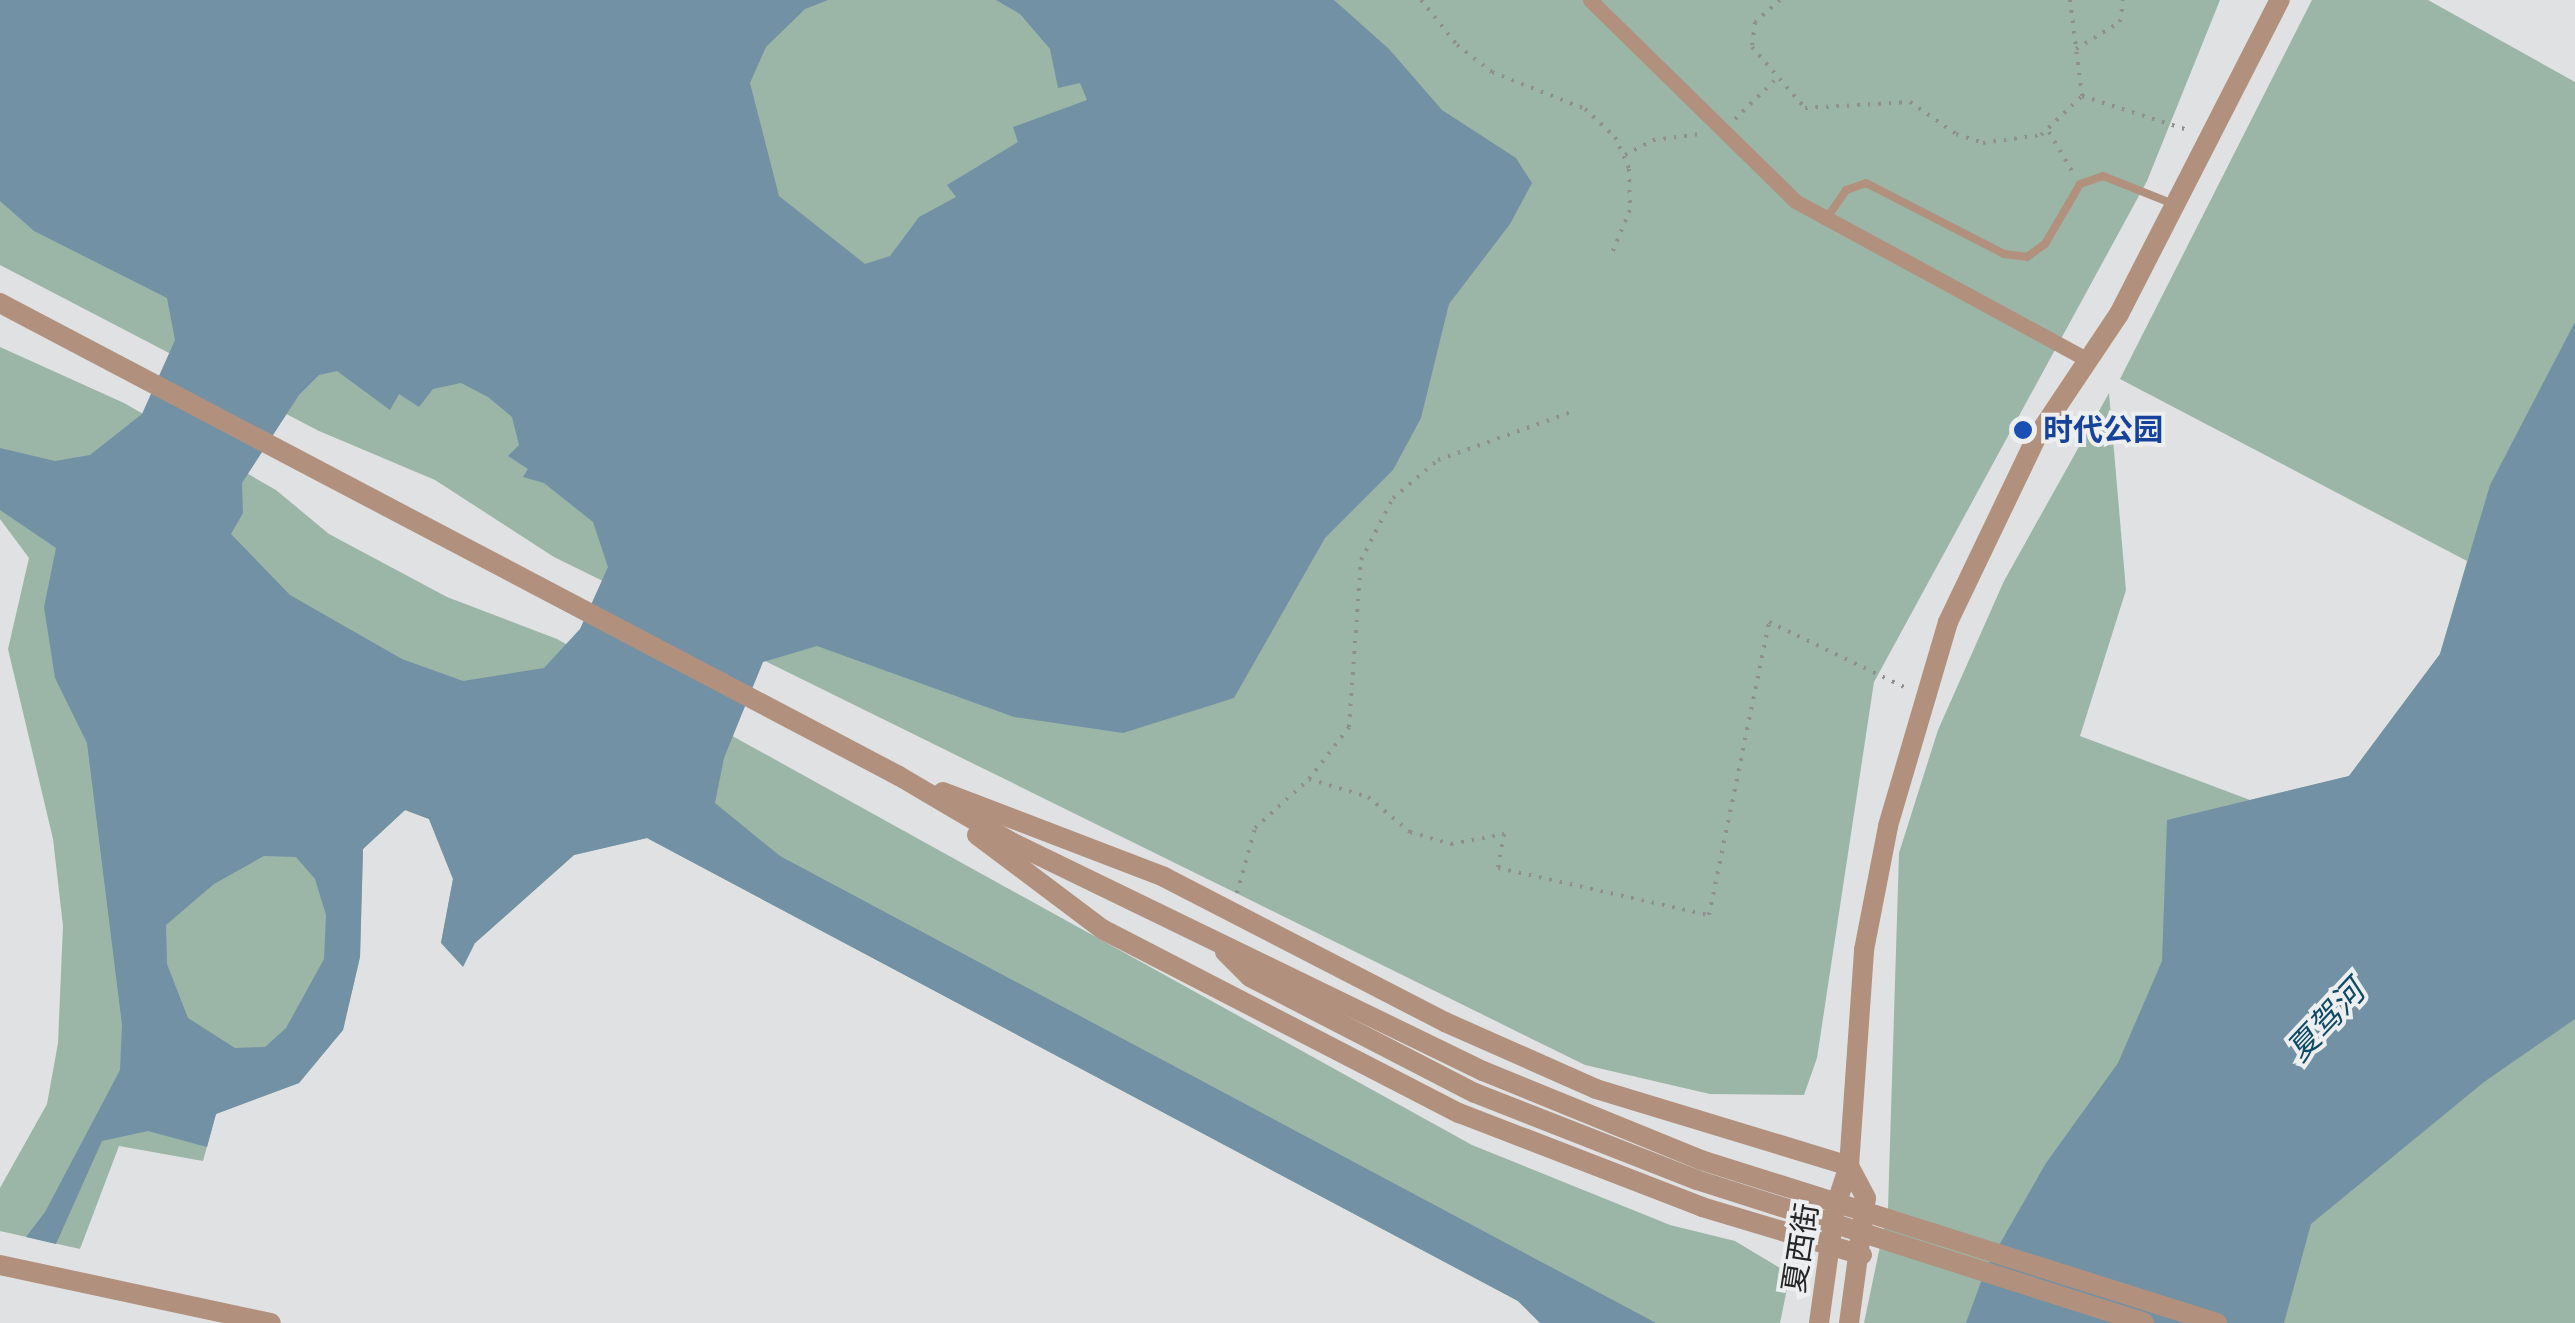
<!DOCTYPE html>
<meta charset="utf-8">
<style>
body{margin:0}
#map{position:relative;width:2575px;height:1323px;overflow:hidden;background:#e0e1e2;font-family:"DejaVu Sans","Noto Sans SC",sans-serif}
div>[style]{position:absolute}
.green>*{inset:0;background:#9bb6a7}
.water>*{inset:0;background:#7291a4}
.path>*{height:4px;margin-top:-2px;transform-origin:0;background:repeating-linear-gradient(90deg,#8e8f8f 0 2.5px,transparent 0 10.5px)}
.service>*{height:8px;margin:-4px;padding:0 4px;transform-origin:4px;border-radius:4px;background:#b1917e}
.minor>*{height:15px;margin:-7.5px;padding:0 7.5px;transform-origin:7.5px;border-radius:7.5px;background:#b1917e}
.tertiary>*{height:20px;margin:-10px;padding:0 10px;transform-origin:10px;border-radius:10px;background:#b1917e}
.tertiary-bridge>*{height:20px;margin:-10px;padding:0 10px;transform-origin:10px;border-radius:10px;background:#b1917e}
.dots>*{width:28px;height:28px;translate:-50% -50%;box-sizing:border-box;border:5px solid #edeeef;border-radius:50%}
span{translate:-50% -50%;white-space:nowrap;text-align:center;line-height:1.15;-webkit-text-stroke:8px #edeeef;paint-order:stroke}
.transit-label{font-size:30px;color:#164399;font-weight:700}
.left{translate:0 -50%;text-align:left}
.street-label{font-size:30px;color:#242525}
.water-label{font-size:32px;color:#0d4a66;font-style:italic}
</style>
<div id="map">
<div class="green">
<div style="clip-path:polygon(0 0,2220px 0,2147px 181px,1874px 682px,1817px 1058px,1804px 1095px,1710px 1094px,1585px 1065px,554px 557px,435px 480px,319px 431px,0 265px)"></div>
<div style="clip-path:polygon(2312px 0,2428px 0,2575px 82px,2575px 1323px,1864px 1323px,1888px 1208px,1899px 853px,1938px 730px,2004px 581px,2109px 393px,2126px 590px,2080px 736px,2250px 800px,2349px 776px,2440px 654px,2467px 561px,2120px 379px)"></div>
<div style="clip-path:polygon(0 347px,124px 403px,276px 490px,329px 534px,447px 597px,557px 639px,1472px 1145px,1670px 1225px,1735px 1241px,1790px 1274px,1780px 1323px,1540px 1323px,1518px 1301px,647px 838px,574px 855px,475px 943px,441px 943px,453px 879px,429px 819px,405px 810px,363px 849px,360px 957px,343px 1030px,299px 1083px,216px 1114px,203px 1161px,119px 1146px,80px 1249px,0 1231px,0 1188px,47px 1104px,58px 1043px,63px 926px,53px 839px,8px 649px,29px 558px,0 519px)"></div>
</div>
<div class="water">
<div style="clip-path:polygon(evenodd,0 0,828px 0,805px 9px,766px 47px,750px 83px,779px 196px,865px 264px,890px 256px,919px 217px,956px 197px,947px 185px,1018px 142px,1013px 127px,1087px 100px,1080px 83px,1058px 88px,1050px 49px,1020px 14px,996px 0,1334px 0,1389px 49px,1442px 110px,1516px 158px,1532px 183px,1510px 224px,1449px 304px,1421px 418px,1393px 470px,1325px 538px,1234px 698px,1123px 733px,1014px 717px,817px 646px,763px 662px,724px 758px,715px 803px,780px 856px,1656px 1323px,1540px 1323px,1518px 1301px,647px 838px,574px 855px,475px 943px,463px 967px,441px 943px,453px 879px,429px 819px,405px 810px,363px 849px,360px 957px,343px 1030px,299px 1083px,216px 1114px,207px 1147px,148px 1131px,102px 1141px,56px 1244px,26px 1237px,45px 1212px,120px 1070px,122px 1025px,87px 743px,55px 678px,44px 607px,56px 548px,0 510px,0 448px,55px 461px,90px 455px,142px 414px,175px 340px,167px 298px,34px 231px,0 201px,0 0,337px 371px,390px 410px,399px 394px,419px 407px,433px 389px,461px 383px,488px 397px,512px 417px,519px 445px,508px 456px,528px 469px,523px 477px,544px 483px,593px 522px,608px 567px,580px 629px,544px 668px,463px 681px,402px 659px,290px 595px,231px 534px,243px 513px,242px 483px,299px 395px,319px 375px,337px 371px,0 0,264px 856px,296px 857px,315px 879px,326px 915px,324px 959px,286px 1028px,265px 1047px,235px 1048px,188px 1018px,167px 964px,166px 925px,214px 884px,264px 856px)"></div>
<div style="clip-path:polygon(2575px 322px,2575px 1019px,2484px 1082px,2311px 1224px,2284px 1323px,1966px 1323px,1986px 1268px,2046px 1163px,2118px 1063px,2162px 961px,2167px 820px,2349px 776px,2440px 654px,2490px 485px)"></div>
</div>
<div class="path">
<div style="left:1421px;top:0;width:58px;rotate:51.3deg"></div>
<div style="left:1457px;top:45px;width:44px;rotate:37.6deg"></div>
<div style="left:1492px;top:72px;width:100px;rotate:21.7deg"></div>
<div style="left:1585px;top:109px;width:41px;rotate:43deg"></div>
<div style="left:1615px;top:137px;width:35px;rotate:66deg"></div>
<div style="left:1629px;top:169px;width:41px;rotate:88.6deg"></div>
<div style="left:1630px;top:210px;width:47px;rotate:112.7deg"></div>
<div style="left:1780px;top:0;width:33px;rotate:139deg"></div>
<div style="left:1755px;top:22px;width:25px;rotate:97deg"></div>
<div style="left:1752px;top:47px;width:81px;rotate:49deg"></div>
<div style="left:1805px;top:108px;width:105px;rotate:-3.3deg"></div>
<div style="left:1910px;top:102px;width:56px;rotate:34.8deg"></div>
<div style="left:1956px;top:134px;width:28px;rotate:18deg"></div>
<div style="left:1983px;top:143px;width:59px;rotate:-7.9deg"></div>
<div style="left:2041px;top:135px;width:57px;rotate:-43.6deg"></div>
<div style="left:2082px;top:96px;width:97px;rotate:-97.1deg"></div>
<div style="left:2076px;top:49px;width:52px;rotate:-31.5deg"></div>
<div style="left:2120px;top:22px;width:22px;rotate:-82deg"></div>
<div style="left:2082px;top:96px;width:114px;rotate:17.8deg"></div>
<div style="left:1735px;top:119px;width:60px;rotate:-44.3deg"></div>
<div style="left:2049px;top:132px;width:45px;rotate:59.5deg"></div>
<div style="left:1625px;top:155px;width:32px;rotate:-28deg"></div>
<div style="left:1653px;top:140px;width:48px;rotate:-7.1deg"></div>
<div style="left:1309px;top:779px;width:62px;rotate:17deg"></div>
<div style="left:1368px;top:797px;width:55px;rotate:39.8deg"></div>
<div style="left:1410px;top:832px;width:43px;rotate:16.3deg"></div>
<div style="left:1451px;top:844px;width:54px;rotate:-10.7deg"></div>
<div style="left:1504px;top:834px;width:35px;rotate:100deg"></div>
<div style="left:1498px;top:868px;width:216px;rotate:12.6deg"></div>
<div style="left:1709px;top:915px;width:299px;rotate:-78.4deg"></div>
<div style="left:1769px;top:622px;width:154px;rotate:25.7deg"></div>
<div style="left:1237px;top:893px;width:67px;rotate:-74.5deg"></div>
<div style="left:1255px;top:828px;width:73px;rotate:-42.2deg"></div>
<div style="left:1309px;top:779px;width:66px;rotate:-52.4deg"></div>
<div style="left:1349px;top:727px;width:167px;rotate:-85.9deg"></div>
<div style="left:1361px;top:560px;width:70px;rotate:-62.7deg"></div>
<div style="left:1393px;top:498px;width:59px;rotate:-40.2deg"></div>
<div style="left:1438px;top:460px;width:141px;rotate:-19.8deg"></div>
</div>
<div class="service">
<div style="left:1826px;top:219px;width:35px;rotate:-55deg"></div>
<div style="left:1846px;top:190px;width:21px;rotate:-19deg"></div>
<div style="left:1866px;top:183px;width:155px;rotate:27.2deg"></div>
<div style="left:2004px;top:254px;width:23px;rotate:7deg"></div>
<div style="left:2027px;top:257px;width:22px;rotate:-36deg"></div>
<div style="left:2045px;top:244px;width:69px;rotate:-59.7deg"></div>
<div style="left:2080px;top:184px;width:24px;rotate:-19deg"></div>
<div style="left:2103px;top:176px;width:73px;rotate:21.7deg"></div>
</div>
<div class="minor">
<div style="left:1590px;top:0;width:287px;rotate:44.4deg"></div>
<div style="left:1795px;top:201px;width:333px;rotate:28.5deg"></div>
</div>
<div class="tertiary">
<div style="left:0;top:303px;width:1016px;rotate:27.75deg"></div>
<div style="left:899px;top:776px;width:130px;rotate:30.5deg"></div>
<div style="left:1011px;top:842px;width:525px;rotate:25.88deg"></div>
<div style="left:943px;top:792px;width:237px;rotate:21deg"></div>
<div style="left:1164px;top:877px;width:316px;rotate:27.3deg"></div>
<div style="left:1445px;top:1022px;width:165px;rotate:23.9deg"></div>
<div style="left:1596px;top:1089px;width:264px;rotate:16.9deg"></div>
<div style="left:977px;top:835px;width:156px;rotate:36.9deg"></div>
<div style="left:1102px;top:929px;width:402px;rotate:27.3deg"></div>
<div style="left:1459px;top:1113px;width:261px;rotate:21.1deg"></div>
<div style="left:1702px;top:1207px;width:167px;rotate:16.7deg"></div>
<div style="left:1225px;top:952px;width:35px;rotate:45deg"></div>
<div style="left:1250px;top:977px;width:253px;rotate:27.3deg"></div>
<div style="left:0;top:1265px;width:277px;rotate:12.1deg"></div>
<div style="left:1819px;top:1323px;width:116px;rotate:-82.1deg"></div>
<div style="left:1835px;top:1208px;width:44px;rotate:-71.6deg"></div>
<div style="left:1849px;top:1166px;width:217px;rotate:-86deg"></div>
<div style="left:1864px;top:950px;width:126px;rotate:-79deg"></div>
<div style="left:1888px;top:826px;width:213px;rotate:-73.6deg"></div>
<div style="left:1948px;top:622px;width:204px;rotate:-64.4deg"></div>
<div style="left:2036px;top:438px;width:149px;rotate:-56.2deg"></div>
<div style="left:2119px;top:314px;width:353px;rotate:-62.9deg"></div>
<div style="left:1849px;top:1323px;width:126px;rotate:-82.3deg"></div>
<div style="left:1866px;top:1198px;width:36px;rotate:-118deg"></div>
</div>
<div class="tertiary-bridge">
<div style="left:1483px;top:1071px;width:235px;rotate:22.2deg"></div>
<div style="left:1701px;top:1160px;width:541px;rotate:17.53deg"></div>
<div style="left:1475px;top:1093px;width:238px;rotate:21.4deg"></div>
<div style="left:1697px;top:1180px;width:469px;rotate:17.7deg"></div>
</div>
<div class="dots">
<div style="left:2023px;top:430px;background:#1a4fb4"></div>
</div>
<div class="transit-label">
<span class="left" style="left:2043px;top:430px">时代公园</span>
</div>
<div class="street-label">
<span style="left:1801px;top:1248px;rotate:-81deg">夏西街</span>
</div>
<div class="water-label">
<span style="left:2326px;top:1021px;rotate:-47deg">夏驾河</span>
</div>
</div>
